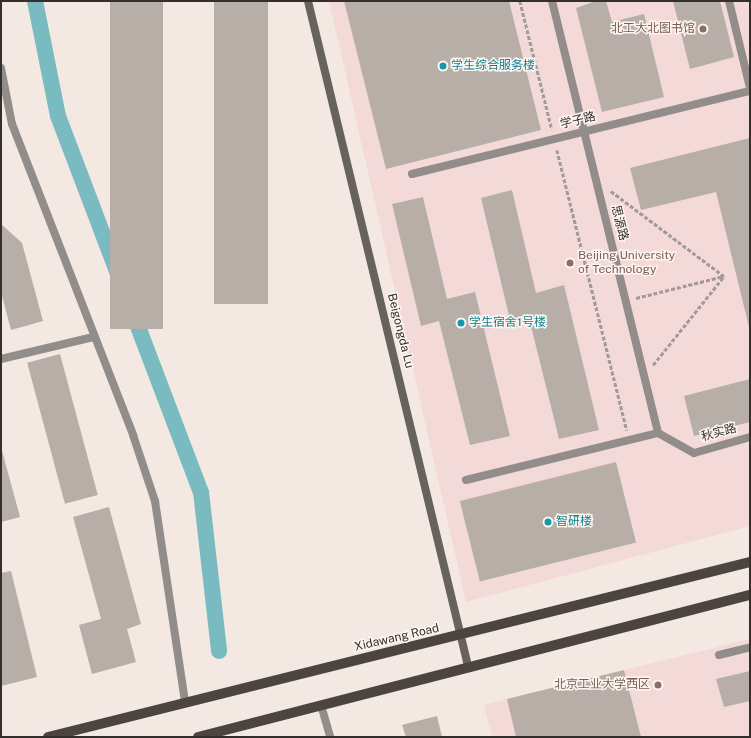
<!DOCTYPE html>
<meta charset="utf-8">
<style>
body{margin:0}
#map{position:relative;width:751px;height:738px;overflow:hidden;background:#f3e8e2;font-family:"Public Sans","Noto Sans SC",sans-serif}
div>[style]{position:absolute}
.education>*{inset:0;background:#f4d9d9}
.canal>*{height:16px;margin:-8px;padding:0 8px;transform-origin:8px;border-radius:8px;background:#7abbc1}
.building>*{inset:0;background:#b7aea7;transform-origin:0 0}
.path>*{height:2.5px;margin-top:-1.25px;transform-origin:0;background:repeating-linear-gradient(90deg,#a29a96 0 4px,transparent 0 6px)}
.lane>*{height:8px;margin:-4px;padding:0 4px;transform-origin:4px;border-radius:4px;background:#928d8b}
.street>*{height:8px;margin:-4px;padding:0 4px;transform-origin:4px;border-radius:4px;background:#928d8b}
.secondary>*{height:8px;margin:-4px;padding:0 4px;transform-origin:4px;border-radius:4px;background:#68625f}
.primary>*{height:10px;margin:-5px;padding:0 5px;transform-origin:5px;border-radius:5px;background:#4b4440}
.dots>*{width:11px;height:11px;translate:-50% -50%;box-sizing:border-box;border:2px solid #fef5f1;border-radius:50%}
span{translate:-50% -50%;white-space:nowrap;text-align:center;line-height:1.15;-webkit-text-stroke:3px #fef5f1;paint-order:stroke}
.education-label{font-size:12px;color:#785e54}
.right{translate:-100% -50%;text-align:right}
.left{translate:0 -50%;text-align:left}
.culture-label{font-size:12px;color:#0d838f}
.street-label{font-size:12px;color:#332f2d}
.frame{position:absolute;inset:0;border:2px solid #332f2d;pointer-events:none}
</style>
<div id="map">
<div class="education">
<div style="clip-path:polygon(329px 1px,750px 1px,750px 526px,466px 602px)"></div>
<div style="clip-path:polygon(750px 639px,750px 737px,492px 737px,484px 705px)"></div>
</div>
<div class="canal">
<div style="left:35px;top:1px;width:117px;rotate:78.7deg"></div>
<div style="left:58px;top:116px;width:402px;rotate:69.2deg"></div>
<div style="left:201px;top:492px;width:160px;rotate:83.5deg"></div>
</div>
<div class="building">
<div style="left:110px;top:1px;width:53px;height:328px"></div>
<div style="left:214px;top:1px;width:54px;height:303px"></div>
<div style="clip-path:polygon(344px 1px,509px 1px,541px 130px,386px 169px)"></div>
<div style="clip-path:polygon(596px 1px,606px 1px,612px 22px,644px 14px,664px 97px,602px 112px,576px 8px)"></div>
<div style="clip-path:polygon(673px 1px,720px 1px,734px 57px,690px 69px)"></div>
<div style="clip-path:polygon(750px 138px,750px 327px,749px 327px,716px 192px,641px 210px,630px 168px)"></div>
<div style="clip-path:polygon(512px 190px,536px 293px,564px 285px,599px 430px,559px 439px,528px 314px,510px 320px,481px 198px)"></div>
<div style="clip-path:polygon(423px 197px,447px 299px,475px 292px,510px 436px,470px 445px,439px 321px,421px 326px,392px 204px)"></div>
<div style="clip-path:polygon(1px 224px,22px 243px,43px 321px,11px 330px,1px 292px)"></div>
<div style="left:60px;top:354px;width:146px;height:34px;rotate:75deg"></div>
<div style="clip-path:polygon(750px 379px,750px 422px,694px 436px,684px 396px)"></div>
<div style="clip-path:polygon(1px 447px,20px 517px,1px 522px)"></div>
<div style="left:616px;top:462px;width:83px;height:161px;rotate:76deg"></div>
<div style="clip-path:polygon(109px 507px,141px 624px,127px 629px,136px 662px,92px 674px,79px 625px,101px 619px,73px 517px)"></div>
<div style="clip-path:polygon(11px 571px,37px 677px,1px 686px,1px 573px)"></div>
<div style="clip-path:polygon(624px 670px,641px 737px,516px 737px,507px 699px)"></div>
<div style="clip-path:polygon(750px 671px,750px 701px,724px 707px,716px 679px)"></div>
<div style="clip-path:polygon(437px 716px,442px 737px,406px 737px,402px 725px)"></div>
</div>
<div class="path">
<div style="left:520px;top:1px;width:132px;rotate:76deg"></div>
<div style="left:557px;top:150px;width:289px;rotate:76deg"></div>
<div style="left:611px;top:191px;width:141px;rotate:37deg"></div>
<div style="left:636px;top:298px;width:91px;rotate:-14deg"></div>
<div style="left:653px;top:365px;width:114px;rotate:-51.4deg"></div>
</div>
<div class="lane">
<div style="left:719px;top:655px;width:32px;rotate:-14deg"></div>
</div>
<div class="street">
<div style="left:552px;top:1px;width:445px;rotate:76.2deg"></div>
<div style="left:658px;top:433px;width:41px;rotate:29.1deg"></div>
<div style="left:694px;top:453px;width:58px;rotate:-15.9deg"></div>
<div style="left:729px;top:1px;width:89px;rotate:76.4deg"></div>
<div style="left:1px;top:68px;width:57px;rotate:78.9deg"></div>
<div style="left:12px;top:124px;width:334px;rotate:68.7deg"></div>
<div style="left:133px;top:435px;width:70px;rotate:71.6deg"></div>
<div style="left:155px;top:501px;width:202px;rotate:81.5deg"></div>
<div style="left:412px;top:174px;width:348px;rotate:-13.8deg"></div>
<div style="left:1px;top:359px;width:95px;rotate:-13.4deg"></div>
<div style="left:466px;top:480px;width:198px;rotate:-13.8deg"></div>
<div style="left:321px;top:705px;width:33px;rotate:74deg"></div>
</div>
<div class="secondary">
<div style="left:308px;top:1px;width:684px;rotate:76.47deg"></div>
</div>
<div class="primary">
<div style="left:48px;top:737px;width:723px;rotate:-14deg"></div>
<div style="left:198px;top:737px;width:570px;rotate:-14.43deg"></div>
</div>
<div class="dots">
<div style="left:703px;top:29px;background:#8d6e63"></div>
<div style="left:443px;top:66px;background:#0f9aa8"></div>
<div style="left:570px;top:263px;background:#8d6e63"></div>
<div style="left:461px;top:323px;background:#0f9aa8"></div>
<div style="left:548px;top:522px;background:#0f9aa8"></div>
<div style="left:658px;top:685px;background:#8d6e63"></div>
</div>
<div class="education-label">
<span class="right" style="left:695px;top:29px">北工大北图书馆</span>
<span class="left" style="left:578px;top:263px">Beijing University<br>of Technology</span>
<span class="right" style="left:650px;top:685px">北京工业大学西区</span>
</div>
<div class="culture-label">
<span class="left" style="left:451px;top:66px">学生综合服务楼</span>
<span class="left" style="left:469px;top:323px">学生宿舍1号楼</span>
<span class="left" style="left:556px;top:522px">智研楼</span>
</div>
<div class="street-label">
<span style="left:578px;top:121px;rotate:-14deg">学子路</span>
<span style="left:619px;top:223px;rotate:76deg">思源路</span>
<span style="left:400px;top:331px;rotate:76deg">Beigongda Lu</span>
<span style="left:719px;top:433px;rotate:-15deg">秋实路</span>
<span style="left:397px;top:638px;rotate:-13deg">Xidawang Road</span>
</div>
<div class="frame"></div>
</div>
